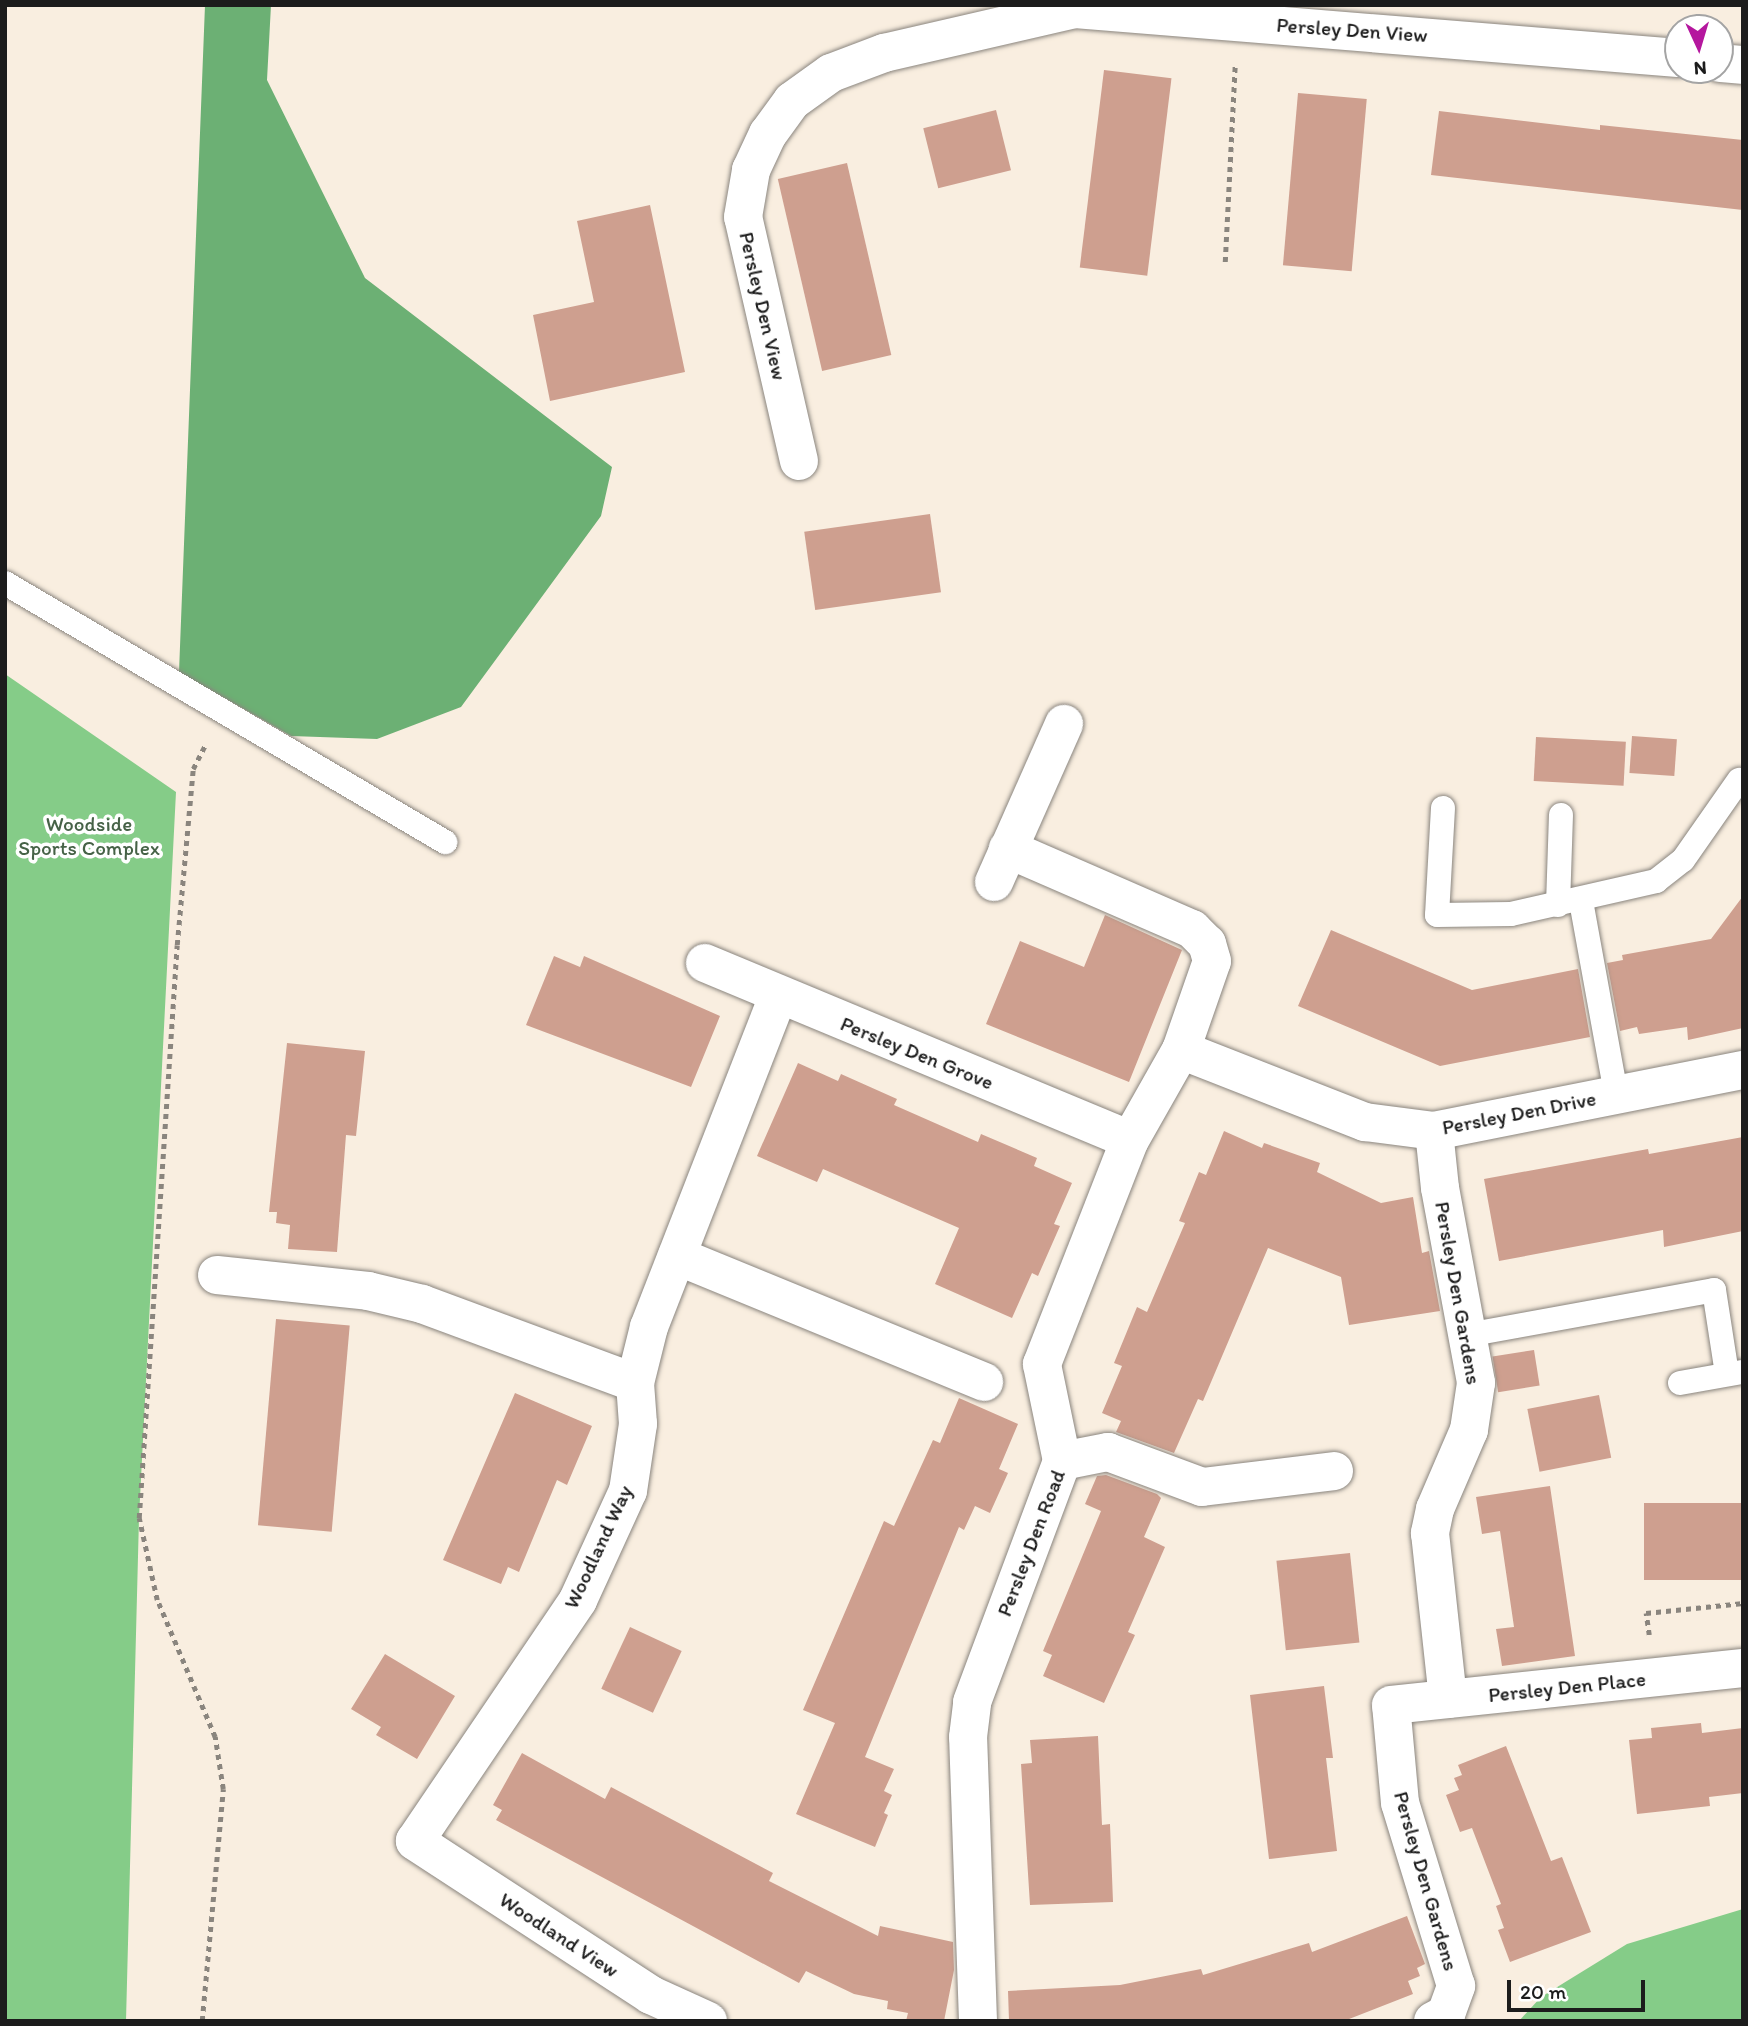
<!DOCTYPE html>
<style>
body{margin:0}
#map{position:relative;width:1748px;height:2026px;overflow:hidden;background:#f9eee0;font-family:Itim,sans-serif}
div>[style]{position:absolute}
.green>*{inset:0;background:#85cc88}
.forest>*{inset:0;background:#6cb074}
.building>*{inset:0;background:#ce9f8f;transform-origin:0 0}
.path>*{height:4.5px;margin-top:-2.25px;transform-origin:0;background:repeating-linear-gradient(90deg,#8a857e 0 5px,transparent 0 10px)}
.roads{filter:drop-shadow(0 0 2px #8a857e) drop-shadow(0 0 2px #8a857e)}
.lane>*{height:24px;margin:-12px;padding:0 12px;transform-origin:12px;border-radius:12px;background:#fff}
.street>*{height:38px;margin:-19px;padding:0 19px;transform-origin:19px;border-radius:19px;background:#fff}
span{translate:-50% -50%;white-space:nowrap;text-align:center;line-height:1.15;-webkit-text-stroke:7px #fff;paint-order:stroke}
.street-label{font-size:21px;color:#1c1c1c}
.park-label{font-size:21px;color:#466247}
.frame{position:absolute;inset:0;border:7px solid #1c1c1c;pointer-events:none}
.north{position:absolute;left:1664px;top:14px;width:70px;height:70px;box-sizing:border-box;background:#fff;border:2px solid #a4a4a4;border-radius:50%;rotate:176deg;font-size:19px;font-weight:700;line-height:28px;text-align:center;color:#1c1c1c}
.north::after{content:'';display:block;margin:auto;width:24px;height:32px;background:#b5179e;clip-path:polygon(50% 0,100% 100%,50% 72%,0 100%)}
.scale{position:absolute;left:1507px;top:1980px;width:138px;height:32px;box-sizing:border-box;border:4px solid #1c1c1c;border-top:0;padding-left:9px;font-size:21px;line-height:24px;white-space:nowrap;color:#1c1c1c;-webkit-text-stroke:5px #fff;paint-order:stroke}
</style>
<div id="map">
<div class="green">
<div style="clip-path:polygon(5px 674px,176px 792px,139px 1518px,126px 2021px,5px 2021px)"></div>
<div style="clip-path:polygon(1743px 1909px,1743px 2021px,1519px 2021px,1541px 1997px,1627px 1944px)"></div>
</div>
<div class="forest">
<div style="clip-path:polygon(205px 5px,271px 5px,267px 80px,365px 278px,612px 467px,601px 516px,461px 707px,377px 739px,291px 736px,179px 672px)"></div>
</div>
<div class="building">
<div style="left:1104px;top:70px;width:68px;height:199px;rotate:7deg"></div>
<div style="left:1298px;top:93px;width:69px;height:173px;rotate:5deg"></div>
<div style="left:996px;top:110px;width:62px;height:75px;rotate:76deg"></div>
<div style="clip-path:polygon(1439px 111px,1600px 130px,1600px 125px,1743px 140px,1743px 210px,1431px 175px)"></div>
<div style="left:847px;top:163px;width:197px;height:71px;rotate:77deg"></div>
<div style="clip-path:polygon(650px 205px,685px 372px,550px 401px,533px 315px,594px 302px,577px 221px)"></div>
<div style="left:930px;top:514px;width:79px;height:127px;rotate:82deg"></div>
<div style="left:1632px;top:736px;width:45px;height:37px;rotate:4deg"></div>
<div style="left:1536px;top:737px;width:90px;height:44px;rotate:3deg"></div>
<div style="clip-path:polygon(1743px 896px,1743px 1028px,1688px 1040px,1687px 1027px,1639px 1034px,1637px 1027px,1620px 1031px,1607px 963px,1623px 960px,1622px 955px,1711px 939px)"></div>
<div style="clip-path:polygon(1105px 915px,1182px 950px,1129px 1082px,986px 1024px,1020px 941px,1084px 967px)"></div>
<div style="clip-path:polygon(1331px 930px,1472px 990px,1578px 969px,1590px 1037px,1440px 1066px,1298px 1006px)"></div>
<div style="clip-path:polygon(554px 956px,580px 967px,584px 956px,720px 1016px,691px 1087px,526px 1025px)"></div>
<div style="clip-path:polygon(287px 1043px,365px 1051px,356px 1136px,346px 1135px,337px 1252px,288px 1249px,290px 1225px,276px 1223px,277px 1212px,269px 1212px)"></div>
<div style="clip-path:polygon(798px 1063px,838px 1081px,841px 1074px,897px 1099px,894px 1105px,978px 1142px,981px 1134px,1037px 1158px,1034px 1166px,1072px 1183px,1054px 1224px,1060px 1226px,1038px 1276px,1032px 1273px,1012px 1318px,935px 1284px,959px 1228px,823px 1169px,817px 1182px,757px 1156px)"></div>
<div style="clip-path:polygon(1224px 1131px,1262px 1148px,1264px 1143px,1320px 1163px,1317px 1172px,1381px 1203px,1413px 1197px,1422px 1253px,1429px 1251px,1440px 1311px,1349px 1325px,1341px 1277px,1268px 1248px,1203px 1401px,1198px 1399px,1174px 1453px,1116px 1432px,1121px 1421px,1102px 1413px,1122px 1366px,1114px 1363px,1137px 1307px,1147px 1312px,1185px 1223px,1179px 1221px,1199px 1172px,1206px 1175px)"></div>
<div style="clip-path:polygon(1743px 1137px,1743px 1231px,1664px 1247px,1663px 1230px,1499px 1261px,1484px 1179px,1648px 1149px,1649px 1154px)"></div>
<div style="left:276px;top:1319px;width:74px;height:207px;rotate:5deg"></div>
<div style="left:1534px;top:1350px;width:36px;height:42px;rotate:81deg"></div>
<div style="clip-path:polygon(515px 1393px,592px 1426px,567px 1485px,557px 1480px,519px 1572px,508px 1567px,501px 1584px,443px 1560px)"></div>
<div style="left:1599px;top:1395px;width:64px;height:73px;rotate:79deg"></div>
<div style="clip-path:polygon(959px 1398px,1018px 1424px,999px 1469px,1008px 1473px,990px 1513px,975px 1506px,964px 1530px,959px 1527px,865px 1757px,894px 1769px,884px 1791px,892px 1795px,884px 1813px,888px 1815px,875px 1847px,796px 1814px,835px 1723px,803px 1710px,884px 1521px,894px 1526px,933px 1440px,940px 1443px)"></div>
<div style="clip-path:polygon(1106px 1475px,1157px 1494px,1161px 1498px,1144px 1537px,1165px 1547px,1128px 1632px,1135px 1635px,1104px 1703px,1043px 1676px,1052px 1655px,1043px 1651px,1101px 1511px,1085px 1504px,1097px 1476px)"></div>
<div style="clip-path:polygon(1550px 1486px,1575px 1656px,1502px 1666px,1496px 1629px,1514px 1627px,1500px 1531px,1482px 1534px,1476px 1497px)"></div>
<div style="left:1743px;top:1503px;width:77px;height:99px;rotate:90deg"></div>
<div style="left:1350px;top:1553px;width:90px;height:74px;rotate:84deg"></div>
<div style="left:630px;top:1627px;width:57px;height:68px;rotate:25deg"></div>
<div style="clip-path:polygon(385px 1654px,455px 1696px,417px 1759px,376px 1735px,381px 1727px,351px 1709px)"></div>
<div style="clip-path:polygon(1324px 1686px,1333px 1758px,1326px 1758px,1337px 1851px,1269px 1859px,1250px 1695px)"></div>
<div style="clip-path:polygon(1701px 1723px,1702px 1733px,1743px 1728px,1743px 1793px,1709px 1797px,1710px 1806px,1637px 1814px,1629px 1740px,1652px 1738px,1651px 1728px)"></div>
<div style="clip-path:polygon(1098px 1736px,1102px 1825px,1110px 1824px,1113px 1902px,1030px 1905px,1021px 1764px,1032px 1763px,1030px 1740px)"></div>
<div style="clip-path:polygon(1506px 1746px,1551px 1861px,1562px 1857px,1591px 1932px,1510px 1962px,1498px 1930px,1504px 1928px,1496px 1906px,1501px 1904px,1472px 1828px,1460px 1832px,1446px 1795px,1459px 1790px,1454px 1778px,1462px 1775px,1458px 1765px)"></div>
<div style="clip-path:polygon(522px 1753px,605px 1799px,611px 1787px,773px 1873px,769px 1881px,878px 1936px,880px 1926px,953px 1942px,954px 1970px,944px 2021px,906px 2021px,908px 2013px,887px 2009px,888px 2001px,854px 1994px,806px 1971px,799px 1983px,496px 1820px,502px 1810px,493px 1805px)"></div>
<div style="clip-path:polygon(1407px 1916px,1425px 1964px,1417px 1968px,1420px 1976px,1408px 1981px,1413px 1994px,1344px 2021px,1009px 2021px,1008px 1991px,1120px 1985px,1201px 1969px,1203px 1975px,1309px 1943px,1312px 1952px)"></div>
</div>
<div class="path">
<div style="left:1225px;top:262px;width:198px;rotate:-87.1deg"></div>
<div style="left:1649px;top:1635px;width:22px;rotate:-98deg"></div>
<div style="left:1646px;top:1613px;width:98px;rotate:-5.9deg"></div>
<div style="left:202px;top:2021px;width:233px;rotate:-84.8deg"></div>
<div style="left:223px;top:1789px;width:53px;rotate:-98.7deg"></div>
<div style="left:215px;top:1737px;width:149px;rotate:-112.9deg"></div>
<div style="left:157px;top:1600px;width:84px;rotate:-102.4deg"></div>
<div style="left:139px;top:1518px;width:574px;rotate:-86.21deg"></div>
<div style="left:177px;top:945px;width:177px;rotate:-84.8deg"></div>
<div style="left:193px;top:769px;width:28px;rotate:-63deg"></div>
</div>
<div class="roads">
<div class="lane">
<div style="left:5px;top:583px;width:511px;rotate:30.48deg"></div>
<div style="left:1443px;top:808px;width:107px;rotate:93.2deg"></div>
<div style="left:1437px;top:915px;width:74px;rotate:-0.8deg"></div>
<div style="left:1511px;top:914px;width:149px;rotate:-12.8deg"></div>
<div style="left:1656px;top:881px;width:34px;rotate:-38deg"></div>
<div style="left:1683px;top:860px;width:98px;rotate:-55deg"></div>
<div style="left:1581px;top:901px;width:196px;rotate:79.7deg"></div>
<div style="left:1558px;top:905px;width:90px;rotate:-88.1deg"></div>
<div style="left:1467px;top:1335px;width:251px;rotate:-10.3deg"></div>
<div style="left:1714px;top:1290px;width:85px;rotate:81.2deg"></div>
<div style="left:1680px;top:1383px;width:63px;rotate:-10.1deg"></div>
</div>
<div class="street">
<div style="left:1720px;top:63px;width:23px;rotate:5deg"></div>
<div style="left:799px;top:461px;width:250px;rotate:-102.9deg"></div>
<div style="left:743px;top:217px;width:48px;rotate:-80.3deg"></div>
<div style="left:751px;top:170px;width:40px;rotate:-65deg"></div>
<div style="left:768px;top:134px;width:41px;rotate:-54deg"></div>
<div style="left:792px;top:101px;width:48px;rotate:-35.7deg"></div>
<div style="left:831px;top:73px;width:57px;rotate:-20.7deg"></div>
<div style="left:884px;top:53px;width:196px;rotate:-13deg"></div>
<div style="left:1075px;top:9px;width:605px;rotate:4.65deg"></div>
<div style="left:994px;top:882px;width:173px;rotate:-66.1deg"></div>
<div style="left:705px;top:963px;width:460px;rotate:22.6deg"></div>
<div style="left:1181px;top:1050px;width:198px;rotate:21.4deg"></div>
<div style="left:1365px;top:1122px;width:70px;rotate:7.4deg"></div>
<div style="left:1434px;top:1131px;width:315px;rotate:-11.2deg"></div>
<div style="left:1434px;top:1131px;width:57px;rotate:84deg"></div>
<div style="left:1440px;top:1188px;width:198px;rotate:79.5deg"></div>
<div style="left:1476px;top:1383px;width:48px;rotate:98.5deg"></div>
<div style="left:1469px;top:1430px;width:86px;rotate:113.3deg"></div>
<div style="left:1435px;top:1509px;width:25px;rotate:102deg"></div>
<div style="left:1430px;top:1533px;width:167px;rotate:83.8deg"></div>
<div style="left:677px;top:1256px;width:332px;rotate:22.3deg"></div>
<div style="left:217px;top:1275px;width:152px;rotate:6deg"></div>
<div style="left:368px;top:1291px;width:56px;rotate:13.5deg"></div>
<div style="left:422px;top:1304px;width:227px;rotate:20.3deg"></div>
<div style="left:1062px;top:1461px;width:47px;rotate:-11.1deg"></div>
<div style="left:1108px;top:1452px;width:100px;rotate:20.4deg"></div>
<div style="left:1202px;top:1487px;width:133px;rotate:-6.9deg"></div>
<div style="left:708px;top:2021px;width:63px;rotate:-155.5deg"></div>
<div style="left:651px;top:1995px;width:282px;rotate:-146.9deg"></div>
<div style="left:415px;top:1841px;width:291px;rotate:-55.9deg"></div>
<div style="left:578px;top:1600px;width:120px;rotate:-65.4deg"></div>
<div style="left:628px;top:1491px;width:68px;rotate:-81.5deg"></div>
<div style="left:638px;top:1424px;width:41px;rotate:-94.2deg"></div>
<div style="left:635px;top:1383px;width:58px;rotate:-76deg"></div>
<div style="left:649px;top:1327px;width:355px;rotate:-68.7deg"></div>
<div style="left:978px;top:2021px;width:284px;rotate:-92deg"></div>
<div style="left:968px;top:1737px;width:35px;rotate:-83deg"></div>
<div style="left:972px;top:1702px;width:257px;rotate:-69.5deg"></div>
<div style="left:1062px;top:1461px;width:99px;rotate:-101.7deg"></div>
<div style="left:1042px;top:1364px;width:241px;rotate:-68.6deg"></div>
<div style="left:1130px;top:1140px;width:103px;rotate:-60.5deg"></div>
<div style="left:1181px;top:1050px;width:94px;rotate:-70.8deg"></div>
<div style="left:1212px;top:961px;width:18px;rotate:-106deg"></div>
<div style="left:1207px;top:944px;width:21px;rotate:-135deg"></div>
<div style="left:1192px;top:929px;width:201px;rotate:-156.5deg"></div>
<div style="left:1433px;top:2021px;width:15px;rotate:-28deg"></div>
<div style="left:1446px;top:2014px;width:30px;rotate:-70deg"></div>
<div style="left:1456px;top:1986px;width:191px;rotate:-107deg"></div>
<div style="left:1400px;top:1803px;width:98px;rotate:-95.2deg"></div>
<div style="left:1391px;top:1705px;width:354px;rotate:-6deg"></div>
</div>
</div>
<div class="street-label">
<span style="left:1352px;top:30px;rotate:4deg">Persley Den View</span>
<span style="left:763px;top:306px;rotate:77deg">Persley Den View</span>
<span style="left:917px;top:1053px;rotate:22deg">Persley Den Grove</span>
<span style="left:1519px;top:1113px;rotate:-11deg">Persley Den Drive</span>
<span style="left:1458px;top:1293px;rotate:80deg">Persley Den Gardens</span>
<span style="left:1031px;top:1543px;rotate:-69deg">Persley Den Road</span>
<span style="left:598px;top:1547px;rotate:-65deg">Woodland Way</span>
<span style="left:1567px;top:1687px;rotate:-6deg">Persley Den Place</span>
<span style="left:1426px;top:1881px;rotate:74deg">Persley Den Gardens</span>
<span style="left:559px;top:1935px;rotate:33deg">Woodland View</span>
</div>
<div class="park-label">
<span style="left:89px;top:836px">Woodside<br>Sports Complex</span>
</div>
<div class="frame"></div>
<div class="north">N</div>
<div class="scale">20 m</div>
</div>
